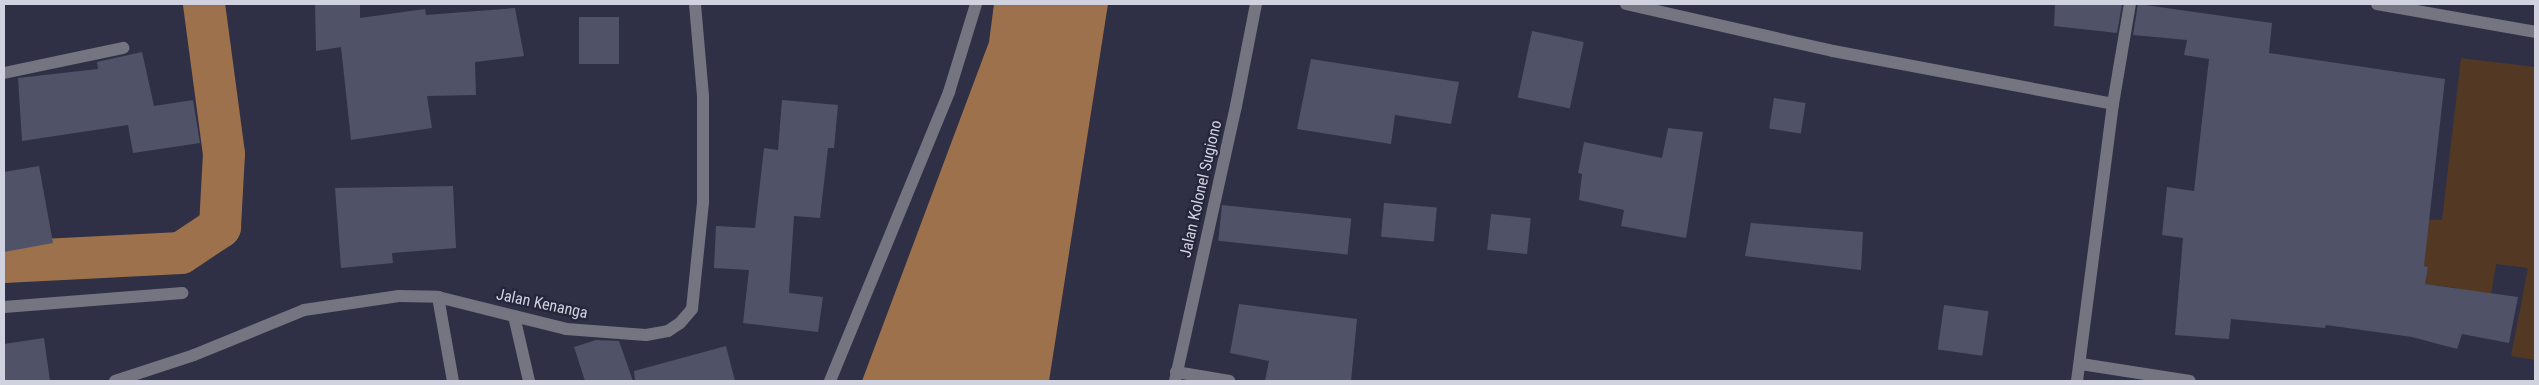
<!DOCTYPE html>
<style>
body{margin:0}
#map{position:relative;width:2539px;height:385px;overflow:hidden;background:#2f3045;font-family:"Roboto Condensed",sans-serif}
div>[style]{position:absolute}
.green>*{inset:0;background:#533924}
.water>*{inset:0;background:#9d714b}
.canal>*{height:42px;margin:-21px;padding:0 21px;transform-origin:21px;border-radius:21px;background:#9d714b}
.building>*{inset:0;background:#505268;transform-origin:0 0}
.minor>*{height:12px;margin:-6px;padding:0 6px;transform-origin:6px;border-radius:6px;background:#747580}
span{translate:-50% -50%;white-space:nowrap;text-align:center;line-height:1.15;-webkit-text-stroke:4.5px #25263b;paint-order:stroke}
.street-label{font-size:16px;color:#d1d2df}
.frame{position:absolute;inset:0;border:5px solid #d1d2df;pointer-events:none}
</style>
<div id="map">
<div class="green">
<div style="clip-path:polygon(2461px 58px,2535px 67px,2535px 360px,2511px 356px,2528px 268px,2496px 264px,2488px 314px,2457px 288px,2425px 284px,2428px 267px,2354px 253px,2350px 216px,2442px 220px)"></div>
</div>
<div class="water">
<div style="clip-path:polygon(994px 4px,1108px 4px,1049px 381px,862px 381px,989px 42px)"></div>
</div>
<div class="canal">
<div style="left:4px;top:262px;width:177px;rotate:-2.9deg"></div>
<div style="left:181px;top:253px;width:47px;rotate:-33.7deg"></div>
<div style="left:220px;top:227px;width:73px;rotate:-86.9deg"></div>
<div style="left:224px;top:154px;width:151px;rotate:-97.6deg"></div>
</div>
<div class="building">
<div style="clip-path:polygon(315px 4px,360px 4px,360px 18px,425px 9px,426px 15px,515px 8px,524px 56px,475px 62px,476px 95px,427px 96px,432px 128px,351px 140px,341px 47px,316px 51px)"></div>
<div style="clip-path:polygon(2055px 4px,2122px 4px,2117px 33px,2054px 26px)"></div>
<div style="clip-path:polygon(2138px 4px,2272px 23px,2269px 53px,2445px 79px,2424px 266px,2428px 267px,2425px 284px,2518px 297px,2509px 343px,2462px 334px,2457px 349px,2412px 337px,2326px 325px,2325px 328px,2231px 319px,2229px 339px,2175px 335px,2183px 238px,2162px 235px,2167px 187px,2194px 191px,2209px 59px,2184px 55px,2187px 40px,2133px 35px)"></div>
<div style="left:579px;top:17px;width:40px;height:47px"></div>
<div style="left:1532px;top:31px;width:53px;height:68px;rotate:12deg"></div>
<div style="clip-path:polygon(142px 52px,154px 106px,193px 100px,200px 143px,133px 153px,128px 125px,22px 141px,18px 78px,98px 69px,97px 62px)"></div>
<div style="clip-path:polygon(1311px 59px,1459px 82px,1451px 124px,1395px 115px,1391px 144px,1297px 129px)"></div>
<div style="left:1774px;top:98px;width:32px;height:31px;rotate:9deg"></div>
<div style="clip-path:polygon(782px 100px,838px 105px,834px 148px,828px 148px,820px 218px,794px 216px,789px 293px,823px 297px,818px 332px,743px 323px,749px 270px,714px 268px,716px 226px,755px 228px,764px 148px,778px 150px)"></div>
<div style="clip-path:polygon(1668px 128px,1703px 132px,1686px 238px,1621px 226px,1624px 210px,1579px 200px,1582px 174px,1578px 173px,1584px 142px,1662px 158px)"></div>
<div style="clip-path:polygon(39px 166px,53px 243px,4px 252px,4px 172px)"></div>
<div style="clip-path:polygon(453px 186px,456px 248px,392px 253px,393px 263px,341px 268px,335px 188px)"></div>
<div style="left:1384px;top:203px;width:53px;height:34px;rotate:5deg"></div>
<div style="left:1222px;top:205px;width:130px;height:36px;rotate:6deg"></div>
<div style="left:1491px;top:214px;width:40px;height:36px;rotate:6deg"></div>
<div style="clip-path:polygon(1751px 223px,1863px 232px,1861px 270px,1745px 256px)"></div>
<div style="clip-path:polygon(1239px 304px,1357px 319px,1351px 381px,1265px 381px,1269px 361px,1230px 353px)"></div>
<div style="left:1944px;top:305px;width:45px;height:45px;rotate:8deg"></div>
<div style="clip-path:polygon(44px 338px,50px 381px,4px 381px,4px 344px)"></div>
<div style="clip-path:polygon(596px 340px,619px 341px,633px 381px,585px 381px,574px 347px)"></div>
<div style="clip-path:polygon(726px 346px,735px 381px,635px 381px,634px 371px)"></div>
</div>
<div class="minor">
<div style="left:1626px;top:4px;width:212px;rotate:12.8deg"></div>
<div style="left:1833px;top:51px;width:285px;rotate:10.7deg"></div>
<div style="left:2377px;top:4px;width:160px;rotate:10deg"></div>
<div style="left:4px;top:73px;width:122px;rotate:-11.9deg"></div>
<div style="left:438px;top:297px;width:85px;rotate:79.9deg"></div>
<div style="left:4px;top:307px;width:179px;rotate:-4.5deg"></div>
<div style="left:514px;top:316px;width:67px;rotate:77deg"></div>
<div style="left:2081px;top:364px;width:110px;rotate:8.9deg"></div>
<div style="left:1176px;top:372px;width:54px;rotate:9.6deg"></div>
<div style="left:115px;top:381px;width:83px;rotate:-18.2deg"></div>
<div style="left:194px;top:355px;width:119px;rotate:-22.2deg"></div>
<div style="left:304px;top:310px;width:96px;rotate:-8.4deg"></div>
<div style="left:399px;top:296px;width:39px;rotate:1deg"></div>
<div style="left:438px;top:297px;width:132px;rotate:14deg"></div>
<div style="left:566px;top:329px;width:80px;rotate:4.3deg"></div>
<div style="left:646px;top:335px;width:22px;rotate:-10deg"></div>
<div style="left:668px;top:331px;width:14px;rotate:-34deg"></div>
<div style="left:680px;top:323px;width:18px;rotate:-49deg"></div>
<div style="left:692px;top:309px;width:108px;rotate:-84.1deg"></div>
<div style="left:703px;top:202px;width:106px;rotate:-90deg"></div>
<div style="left:703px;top:96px;width:92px;rotate:-95deg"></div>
<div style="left:830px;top:381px;width:313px;rotate:-67.6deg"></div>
<div style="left:949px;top:92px;width:92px;rotate:-72.9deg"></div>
<div style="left:1175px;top:381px;width:282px;rotate:-77.5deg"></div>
<div style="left:1236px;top:106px;width:104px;rotate:-78.9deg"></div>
<div style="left:2077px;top:381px;width:279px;rotate:-82.6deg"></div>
<div style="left:2113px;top:104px;width:101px;rotate:-80.4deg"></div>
</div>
<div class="street-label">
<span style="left:1201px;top:189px;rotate:-77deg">Jalan Kolonel Sugiono</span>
<span style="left:542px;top:304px;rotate:12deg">Jalan Kenanga</span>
</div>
<div class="frame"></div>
</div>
